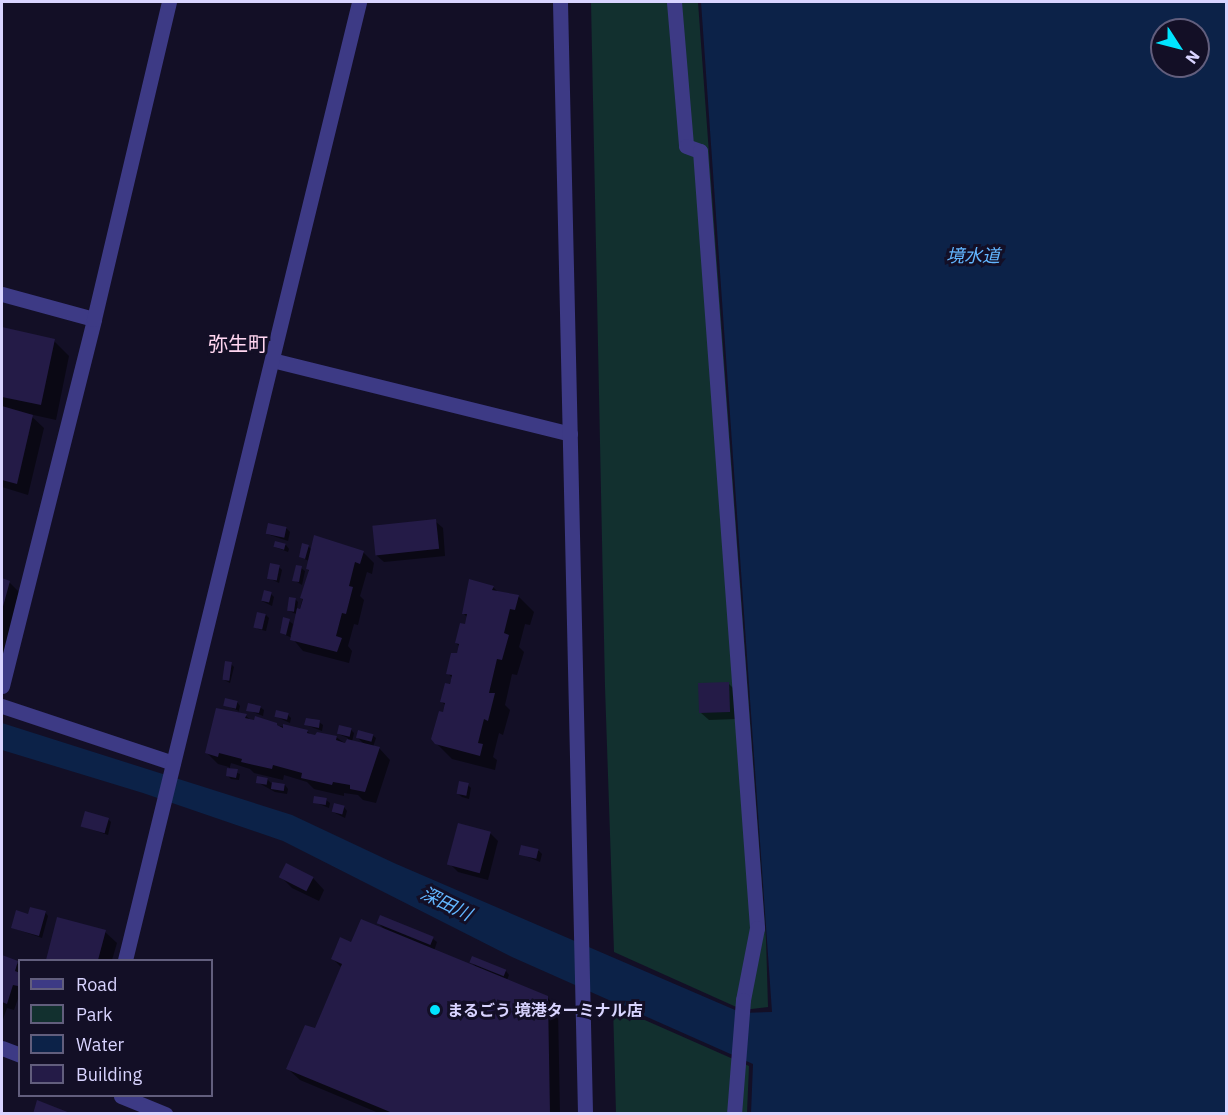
<!DOCTYPE html>
<meta charset="utf-8">
<style>
body{margin:0}
#map{position:relative;width:1228px;height:1115px;overflow:hidden;background:#130f26;font-family:"IBM Plex Sans","Noto Sans JP",sans-serif}
div>[style]{position:absolute}
.green>*{inset:0;background:#12302f}
.water>*{inset:0;background:#0c2248}
.shadow>*{inset:0;background:#0007}
.building>*{inset:0;background:#241b47;transform-origin:0 0}
.pedestrian>*{height:15px;margin:-7.5px;padding:0 7.5px;transform-origin:7.5px;border-radius:7.5px;background:#3d3a85}
.minor>*{height:15px;margin:-7.5px;padding:0 7.5px;transform-origin:7.5px;border-radius:7.5px;background:#3d3a85}
.tertiary>*{height:15px;margin:-7.5px;padding:0 7.5px;transform-origin:7.5px;border-radius:7.5px;background:#3d3a85}
.dots>*{width:16px;height:16px;translate:-50% -50%;box-sizing:border-box;border:3px solid #130f26;border-radius:50%}
span{translate:-50% -50%;white-space:nowrap;text-align:center;line-height:1.15;-webkit-text-stroke:6px #130f26;paint-order:stroke}
.poi-label{font-size:16px;color:#d9d4ff;font-weight:700}
.left{translate:0 -50%;text-align:left}
.water-label{font-size:18px;color:#62b6ff;font-style:italic}
.quarter-label{font-size:20px;color:#ffd6f0}
.frame{position:absolute;inset:0;border:3px solid #d9d4ff;pointer-events:none}
.legend{position:absolute;left:18px;top:959px;width:195px;height:138px;box-sizing:border-box;background:#130f26;border:2px solid #625e7d;margin:0;padding:8px 10px;list-style:none;font-size:18px;color:#d9d4ff}
.legend li{display:flex;align-items:center;gap:12px;height:30px}
.legend b{width:30px;border:2px solid #625e7d}
.north{position:absolute;left:1150px;top:18px;width:60px;height:60px;box-sizing:border-box;background:#130f26;border:2px solid #625e7d;border-radius:50%;rotate:126deg;font-size:16px;font-weight:700;line-height:24px;text-align:center;color:#d9d4ff}
.north::after{content:'';display:block;margin:auto;width:21px;height:27px;background:#00e5ff;clip-path:polygon(50% 0,100% 100%,50% 72%,0 100%)}
</style>
<div id="map">
<div class="green">
<div style="clip-path:polygon(591px 2px,698px 2px,766px 939px,768px 1007px,743px 1010px,614px 952px,605px 687px)"></div>
<div style="clip-path:polygon(613px 1006px,749px 1066px,747px 1113px,616px 1113px)"></div>
</div>
<div class="water">
<div style="clip-path:polygon(evenodd,701px 2px,1226px 2px,1226px 1113px,751px 1113px,753px 1064px,512px 957px,283px 841px,143px 793px,2px 750px,2px 723px,292px 815px,394px 863px,742px 1013px,772px 1012px,701px 2px,1162px 30px,1198px 30px,1198px 66px,1162px 66px,1162px 30px)"></div>
</div>
<div class="shadow">
<div style="clip-path:polygon(2px 328px,54px 341px,69px 356px,56px 420px,29px 414px,44px 428px,28px 495px,2px 487px)"></div>
<div style="clip-path:polygon(435px 521px,443px 528px,445px 556px,384px 562px,376px 555px)"></div>
<div style="clip-path:polygon(286px 528px,290px 532px,288px 541px,267px 534px)"></div>
<div style="clip-path:polygon(286px 545px,289px 549px,288px 552px,275px 547px)"></div>
<div style="clip-path:polygon(308px 546px,312px 550px,363px 552px,374px 563px,372px 574px,367px 572px,360px 596px,364px 600px,358px 625px,354px 624px,348px 646px,352px 651px,349px 663px,303px 651px,292px 638px,281px 633px,289px 621px,293px 624px,290px 636px,292px 637px,310px 572px,307px 569px,309px 561px,300px 557px)"></div>
<div style="clip-path:polygon(279px 567px,282px 570px,279px 583px,267px 577px)"></div>
<div style="clip-path:polygon(301px 568px,305px 571px,302px 585px,294px 580px)"></div>
<div style="clip-path:polygon(2px 580px,9px 582px,24px 597px,2px 686px)"></div>
<div style="clip-path:polygon(493px 587px,499px 593px,519px 597px,534px 612px,530px 625px,525px 624px,519px 647px,524px 652px,517px 675px,512px 674px,505px 705px,510px 710px,503px 735px,499px 733px,493px 757px,497px 760px,495px 770px,452px 759px,436px 743px,446px 706px,442px 702px,452px 678px,448px 673px,459px 655px,460px 647px,456px 643px,467px 626px,468px 618px,463px 613px)"></div>
<div style="clip-path:polygon(271px 594px,274px 597px,272px 606px,262px 601px)"></div>
<div style="clip-path:polygon(295px 599px,298px 602px,296px 614px,287px 610px)"></div>
<div style="clip-path:polygon(266px 615px,269px 618px,266px 631px,258px 629px,255px 626px)"></div>
<div style="clip-path:polygon(231px 664px,234px 667px,230px 683px,222px 679px)"></div>
<div style="clip-path:polygon(728px 683px,736px 691px,737px 719px,709px 720px,701px 713px)"></div>
<div style="clip-path:polygon(237px 702px,240px 706px,238px 714px,246px 716px,252px 721px,307px 731px,312px 736px,336px 737px,346px 744px,348px 738px,338px 734px,351px 730px,354px 733px,352px 742px,365px 745px,358px 738px,372px 735px,376px 738px,373px 747px,379px 748px,390px 760px,376px 803px,363px 800px,358px 795px,344px 793px,344px 796px,314px 789px,307px 782px,284px 775px,283px 780px,254px 773px,250px 769px,231px 763px,229px 770px,240px 774px,239px 780px,231px 779px,228px 776px,229px 767px,218px 764px,206px 752px,238px 714px,239px 711px,225px 705px)"></div>
<div style="clip-path:polygon(260px 707px,264px 710px,263px 716px,248px 710px)"></div>
<div style="clip-path:polygon(288px 715px,291px 718px,290px 723px,275px 716px)"></div>
<div style="clip-path:polygon(319px 722px,323px 725px,322px 731px,306px 725px)"></div>
<div style="clip-path:polygon(267px 779px,271px 783px,285px 785px,288px 789px,287px 794px,275px 792px,257px 782px)"></div>
<div style="clip-path:polygon(468px 785px,471px 788px,469px 799px,462px 797px,458px 794px)"></div>
<div style="clip-path:polygon(326px 800px,330px 803px,329px 808px,314px 802px)"></div>
<div style="clip-path:polygon(344px 807px,347px 811px,345px 818px,333px 812px)"></div>
<div style="clip-path:polygon(108px 819px,111px 822px,108px 835px,82px 826px)"></div>
<div style="clip-path:polygon(490px 833px,498px 841px,488px 880px,458px 872px,450px 864px)"></div>
<div style="clip-path:polygon(539px 851px,542px 854px,540px 862px,521px 854px)"></div>
<div style="clip-path:polygon(281px 877px,313px 878px,324px 890px,319px 901px,292px 888px)"></div>
<div style="clip-path:polygon(45px 912px,48px 916px,42px 938px,13px 928px,29px 915px)"></div>
<div style="clip-path:polygon(58px 919px,105px 932px,117px 943px,112px 960px,48px 960px)"></div>
<div style="clip-path:polygon(378px 923px,433px 939px,437px 942px,434px 951px,478px 969px,471px 962px,473px 958px,506px 971px,509px 975px,507px 980px,547px 997px,558px 1009px,560px 1114px,381px 1114px,300px 1080px,288px 1069px,316px 1030px,342px 968px,333px 959px,352px 944px,386px 931px)"></div>
<div style="clip-path:polygon(2px 957px,20px 965px,20px 993px,14px 1010px,7px 1008px,2px 1022px)"></div>
</div>
<div class="building">
<div style="clip-path:polygon(2px 327px,55px 339px,41px 405px,2px 397px)"></div>
<div style="clip-path:polygon(2px 406px,33px 415px,17px 484px,2px 480px)"></div>
<div style="left:436px;top:519px;width:30px;height:64px;rotate:84deg"></div>
<div style="left:268px;top:523px;width:19px;height:11px;rotate:12deg"></div>
<div style="clip-path:polygon(314px 535px,364px 551px,360px 564px,355px 562px,349px 586px,353px 587px,346px 614px,342px 613px,336px 636px,342px 638px,337px 652px,290px 640px,297px 608px,300px 609px,303px 599px,300px 598px,309px 570px,306px 569px)"></div>
<div style="left:275px;top:541px;width:11px;height:6px;rotate:15deg"></div>
<div style="clip-path:polygon(302px 543px,309px 545px,305px 559px,299px 557px)"></div>
<div style="left:270px;top:563px;width:10px;height:16px;rotate:11deg"></div>
<div style="clip-path:polygon(296px 565px,302px 566px,299px 582px,292px 581px)"></div>
<div style="clip-path:polygon(2px 578px,10px 581px,2px 610px)"></div>
<div style="clip-path:polygon(469px 579px,494px 586px,492px 590px,519px 595px,515px 610px,510px 609px,504px 633px,509px 635px,502px 660px,497px 659px,489px 693px,495px 693px,488px 721px,484px 719px,478px 743px,483px 744px,480px 756px,435px 744px,431px 739px,439px 711px,443px 712px,445px 703px,440px 702px,445px 683px,450px 684px,452px 675px,446px 674px,451px 653px,457px 653px,459px 644px,455px 643px,460px 623px,465px 624px,467px 614px,462px 614px)"></div>
<div style="left:264px;top:590px;width:8px;height:11px;rotate:14deg"></div>
<div style="left:289px;top:597px;width:7px;height:14px;rotate:8deg"></div>
<div style="left:257px;top:612px;width:9px;height:16px;rotate:13deg"></div>
<div style="clip-path:polygon(283px 617px,290px 619px,286px 635px,280px 633px)"></div>
<div style="left:225px;top:661px;width:7px;height:19px;rotate:8deg"></div>
<div style="left:729px;top:682px;width:30px;height:31px;rotate:88deg"></div>
<div style="left:225px;top:698px;width:13px;height:8px;rotate:13deg"></div>
<div style="clip-path:polygon(248px 703px,261px 706px,259px 713px,246px 711px)"></div>
<div style="clip-path:polygon(216px 708px,247px 714px,245px 718px,254px 720px,255px 716px,277px 723px,277px 725px,283px 728px,283px 724px,308px 730px,307px 733px,315px 735px,317px 732px,337px 736px,336px 740px,345px 743px,347px 739px,380px 747px,365px 792px,350px 789px,350px 785px,333px 782px,332px 785px,301px 778px,302px 773px,273px 765px,272px 769px,241px 762px,242px 759px,219px 753px,218px 757px,205px 753px)"></div>
<div style="left:276px;top:710px;width:13px;height:7px;rotate:13deg"></div>
<div style="clip-path:polygon(306px 718px,320px 720px,319px 728px,304px 725px)"></div>
<div style="left:339px;top:725px;width:13px;height:9px;rotate:13deg"></div>
<div style="left:358px;top:730px;width:16px;height:8px;rotate:15deg"></div>
<div style="clip-path:polygon(227px 768px,238px 769px,236px 778px,226px 776px)"></div>
<div style="left:257px;top:776px;width:11px;height:7px;rotate:10deg"></div>
<div style="left:459px;top:781px;width:10px;height:13px;rotate:11deg"></div>
<div style="left:272px;top:782px;width:13px;height:7px;rotate:9deg"></div>
<div style="left:314px;top:796px;width:13px;height:7px;rotate:9deg"></div>
<div style="left:334px;top:803px;width:11px;height:9px;rotate:15deg"></div>
<div style="left:85px;top:811px;width:25px;height:16px;rotate:16deg"></div>
<div style="left:458px;top:823px;width:34px;height:43px;rotate:15deg"></div>
<div style="left:521px;top:845px;width:18px;height:10px;rotate:13deg"></div>
<div style="left:286px;top:863px;width:31px;height:16px;rotate:27deg"></div>
<div style="clip-path:polygon(30px 907px,46px 911px,39px 936px,11px 928px,16px 910px,28px 914px)"></div>
<div style="left:380px;top:915px;width:58px;height:9px;rotate:22deg"></div>
<div style="clip-path:polygon(57px 917px,106px 930px,98px 960px,46px 960px)"></div>
<div style="clip-path:polygon(361px 919px,548px 996px,550px 1114px,395px 1114px,286px 1069px,305px 1025px,315px 1028px,342px 964px,331px 959px,340px 937px,351px 942px)"></div>
<div style="clip-path:polygon(2px 955px,18px 961px,15px 971px,20px 973px,18px 986px,13px 985px,7px 1004px,2px 1002px)"></div>
<div style="left:472px;top:956px;width:37px;height:7px;rotate:22deg"></div>
<div style="clip-path:polygon(37px 1100px,70px 1113px,70px 1114px,33px 1114px)"></div>
</div>
<div class="pedestrian">
<div style="left:674px;top:2px;width:144px;rotate:85.2deg"></div>
<div style="left:686px;top:146px;width:15px;rotate:20deg"></div>
<div style="left:700px;top:151px;width:779px;rotate:85.8deg"></div>
<div style="left:757px;top:928px;width:73px;rotate:101deg"></div>
<div style="left:743px;top:1000px;width:114px;rotate:94.5deg"></div>
</div>
<div class="minor">
<div style="left:2px;top:294px;width:95px;rotate:15.2deg"></div>
<div style="left:272px;top:360px;width:307px;rotate:13.9deg"></div>
<div style="left:2px;top:686px;width:378px;rotate:-75.9deg"></div>
<div style="left:94px;top:319px;width:326px;rotate:-76.7deg"></div>
<div style="left:2px;top:706px;width:180px;rotate:18.4deg"></div>
<div style="left:125px;top:960px;width:986px;rotate:-76.27deg"></div>
</div>
<div class="tertiary">
<div style="left:560px;top:2px;width:1112px;rotate:88.71deg"></div>
<div style="left:2px;top:1048px;width:19px;rotate:21deg"></div>
<div style="left:121px;top:1096px;width:48px;rotate:22.2deg"></div>
</div>
<div class="dots">
<div style="left:435px;top:1010px;background:#00e5ff"></div>
</div>
<div class="poi-label">
<span class="left" style="left:447px;top:1010px">まるごう 境港ターミナル店</span>
</div>
<div class="water-label">
<span style="left:973px;top:256px">境水道</span>
<span style="left:446px;top:904px;rotate:26deg">深田川</span>
</div>
<div class="quarter-label">
<span style="left:238px;top:343px">弥生町</span>
</div>
<div class="frame"></div>
<ul class="legend">
<li><b style="height:8px;background:#3d3a85"></b>Road</li>
<li><b style="height:16px;background:#12302f"></b>Park</li>
<li><b style="height:16px;background:#0c2248"></b>Water</li>
<li><b style="height:16px;background:#241b47"></b>Building</li>
</ul>
<div class="north">N</div>
</div>
